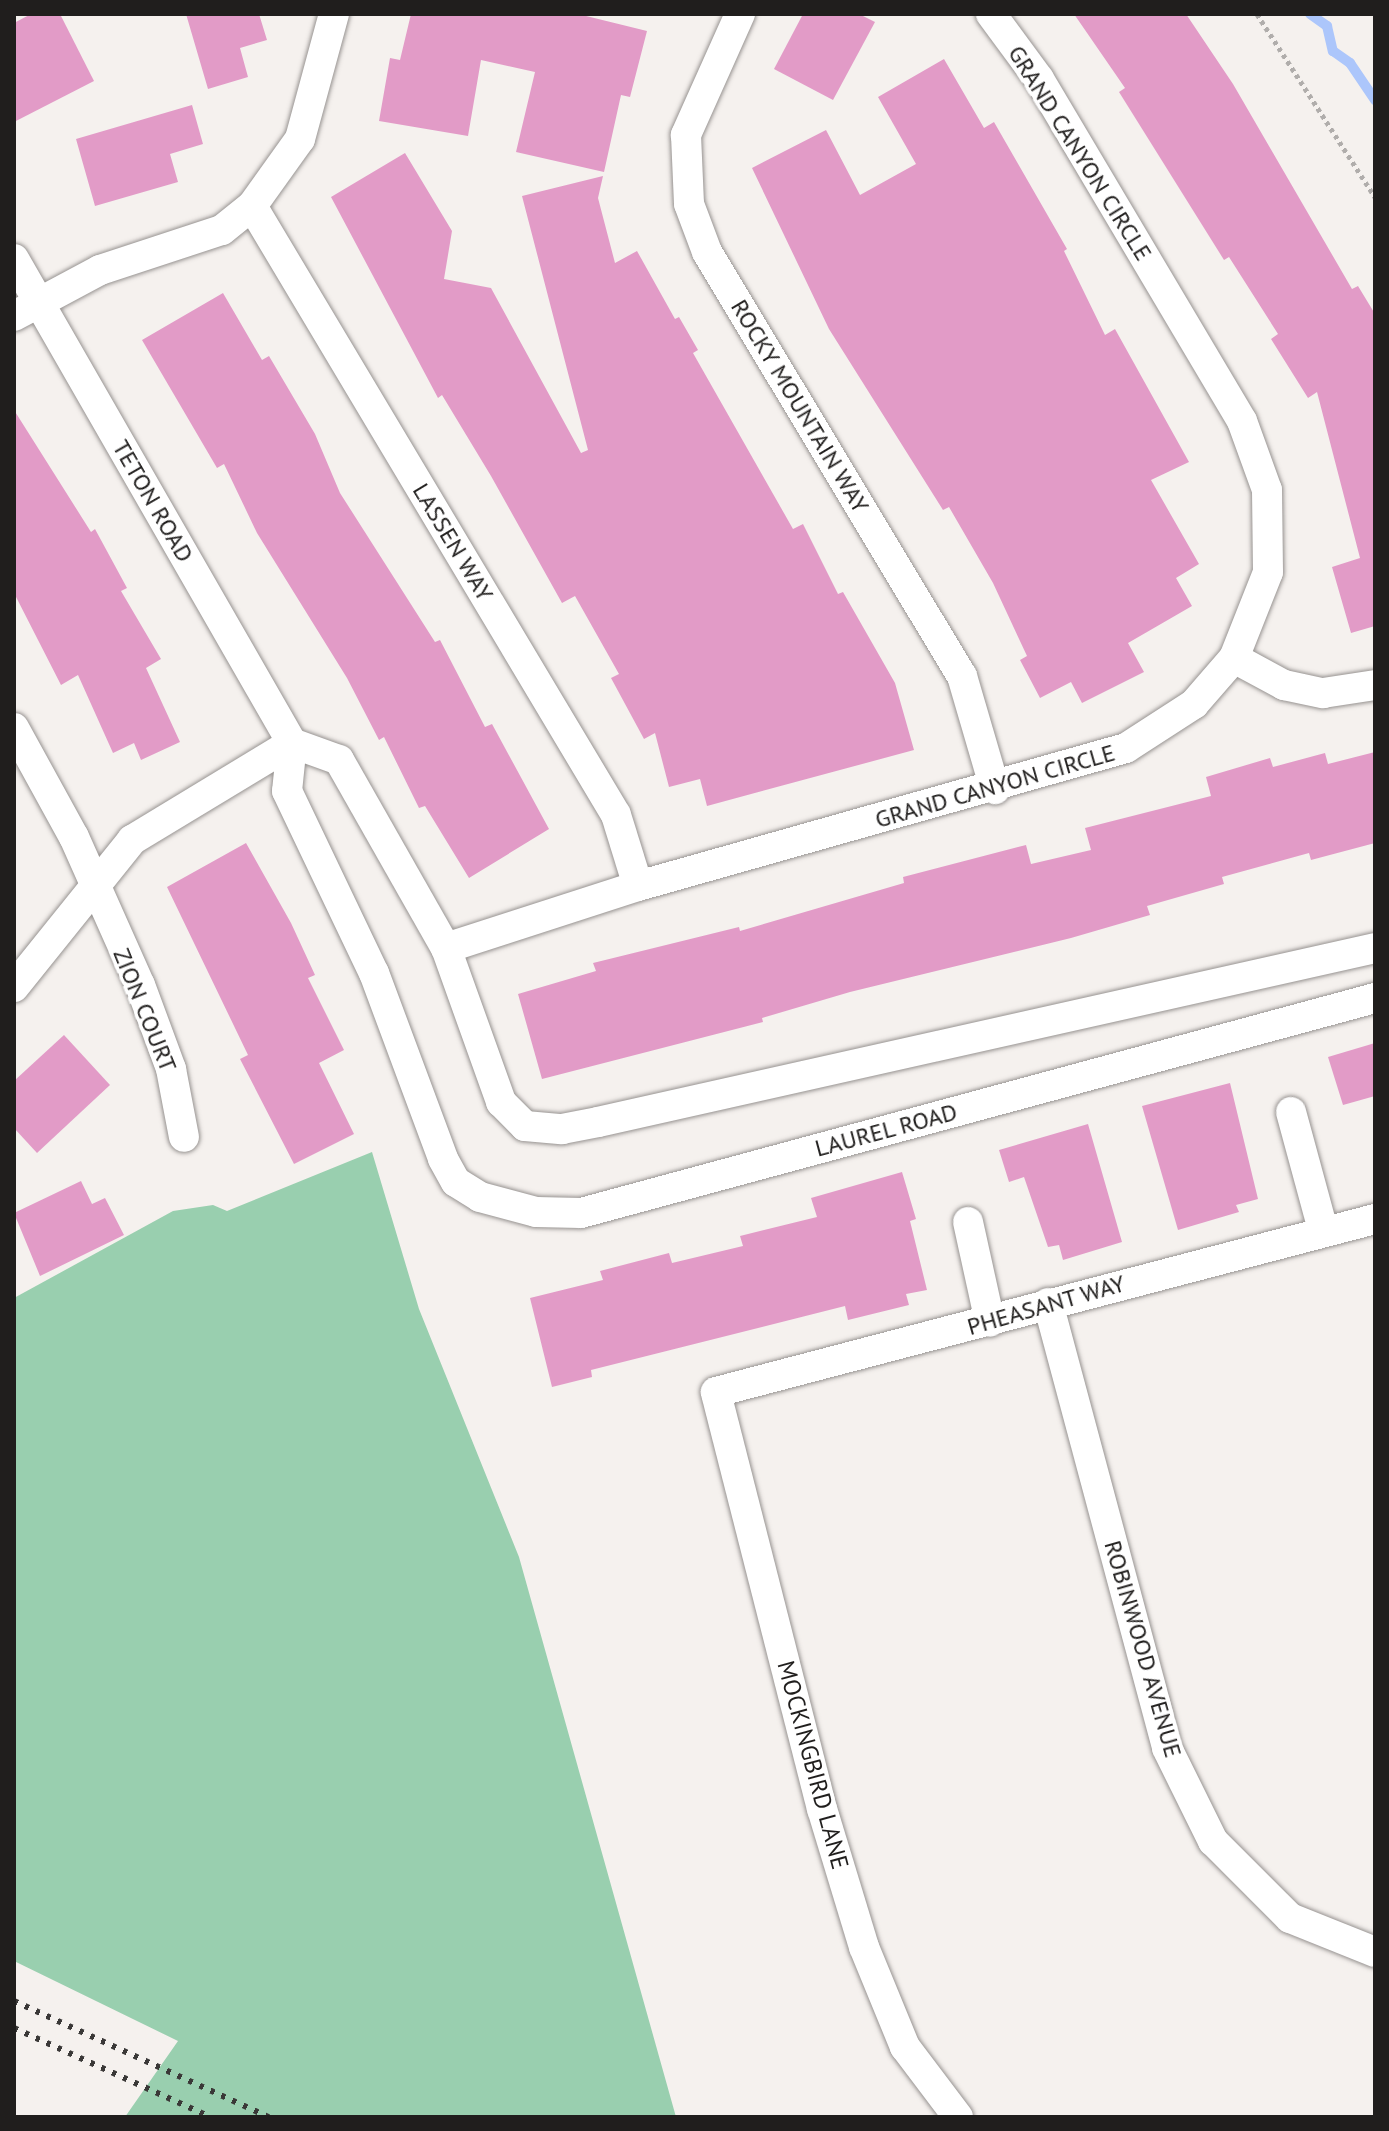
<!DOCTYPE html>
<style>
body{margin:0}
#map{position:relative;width:1389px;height:2131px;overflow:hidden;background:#f5f1ee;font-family:"PT Sans",sans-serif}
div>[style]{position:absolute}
.green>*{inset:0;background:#99cfaf}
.stream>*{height:10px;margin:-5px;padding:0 5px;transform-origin:5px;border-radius:5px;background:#acc6fb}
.building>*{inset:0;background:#e29bc7}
.path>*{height:5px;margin-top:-2.5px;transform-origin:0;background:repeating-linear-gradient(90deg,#b0adab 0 4px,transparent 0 8px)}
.roads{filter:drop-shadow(0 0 2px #979391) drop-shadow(0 0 2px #979391)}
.minor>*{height:30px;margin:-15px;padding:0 15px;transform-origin:15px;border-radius:15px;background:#fff}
.rail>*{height:6px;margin-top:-3px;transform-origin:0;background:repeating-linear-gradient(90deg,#3a3837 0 4px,transparent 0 12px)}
span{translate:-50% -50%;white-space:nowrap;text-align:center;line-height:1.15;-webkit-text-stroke:7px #fff;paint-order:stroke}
.street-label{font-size:24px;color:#201e1d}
.frame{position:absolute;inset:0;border:16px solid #201e1d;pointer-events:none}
</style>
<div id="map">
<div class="green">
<div style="clip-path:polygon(372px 1152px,419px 1309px,519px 1557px,676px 2117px,125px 2117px,178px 2041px,14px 1961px,14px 1298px,173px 1211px,213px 1205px,227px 1211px)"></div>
</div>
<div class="stream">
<div style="left:1310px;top:14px;width:21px;rotate:35deg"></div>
<div style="left:1327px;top:26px;width:26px;rotate:77deg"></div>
<div style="left:1333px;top:51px;width:21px;rotate:35deg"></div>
<div style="left:1350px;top:63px;width:45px;rotate:56deg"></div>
</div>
<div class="building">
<div style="clip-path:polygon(31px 14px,60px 14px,94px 81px,14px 122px,14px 23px)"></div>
<div style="clip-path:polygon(186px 14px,259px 14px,267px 40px,240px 48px,248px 77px,208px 89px)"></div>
<div style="clip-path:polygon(411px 14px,578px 14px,647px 31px,630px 97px,621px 95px,604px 172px,516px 152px,535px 72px,481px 60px,468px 136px,379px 121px,390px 58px,400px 60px)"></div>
<div style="clip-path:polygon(803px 14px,859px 14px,875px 22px,833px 100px,774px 69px)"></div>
<div style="clip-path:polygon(1074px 14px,1186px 14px,1233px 84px,1352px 289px,1358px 286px,1375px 314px,1375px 626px,1351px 633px,1332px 567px,1360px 558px,1317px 392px,1308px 398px,1271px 339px,1278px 334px,1229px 257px,1224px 260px,1119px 92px,1125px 88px)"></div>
<div style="clip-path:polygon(944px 59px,984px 128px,994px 122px,1067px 249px,1064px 251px,1105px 335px,1115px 329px,1189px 462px,1151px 480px,1199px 564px,1176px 578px,1192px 606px,1128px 643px,1144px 672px,1082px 703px,1071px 682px,1040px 698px,1020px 660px,1027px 656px,993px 583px,949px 507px,943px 510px,829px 329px,752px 168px,826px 130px,860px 195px,916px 164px,878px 97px)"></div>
<div style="clip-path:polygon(192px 105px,203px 144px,170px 154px,178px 182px,95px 206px,76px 139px)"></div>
<div style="clip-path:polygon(405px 153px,452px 231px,444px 279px,491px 288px,581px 453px,588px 450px,522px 196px,603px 176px,598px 198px,615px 263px,637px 251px,675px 319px,679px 317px,698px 350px,693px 353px,793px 529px,803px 524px,838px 594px,843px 592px,895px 683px,914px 750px,707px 806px,700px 779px,669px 787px,655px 733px,644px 739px,611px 678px,619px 674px,575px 596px,562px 603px,491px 476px,442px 395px,438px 398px,331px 197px)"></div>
<div style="clip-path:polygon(223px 293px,262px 360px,269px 356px,315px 434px,340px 493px,435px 642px,440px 640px,485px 727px,492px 724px,549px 829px,469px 878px,425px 806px,419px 808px,384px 737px,379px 740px,347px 678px,257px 533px,224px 464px,217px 468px,142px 340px)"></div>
<div style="clip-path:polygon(14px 410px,91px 532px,95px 529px,127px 588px,121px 591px,161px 659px,146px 668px,180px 742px,141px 760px,134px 743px,113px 753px,78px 675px,61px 685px,14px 593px)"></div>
<div style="clip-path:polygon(1375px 752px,1375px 843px,1311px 860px,1309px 853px,1222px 877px,1224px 884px,1147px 906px,1150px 915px,1071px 938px,850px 992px,762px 1018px,763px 1022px,542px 1079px,518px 994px,596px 971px,593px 963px,739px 927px,740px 931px,904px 883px,903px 877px,1026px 845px,1031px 864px,1091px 850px,1085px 828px,1211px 796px,1206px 777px,1270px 758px,1273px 767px,1325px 753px,1328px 764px)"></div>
<div style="clip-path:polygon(246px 843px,291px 923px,315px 975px,308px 978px,344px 1050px,319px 1063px,354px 1134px,294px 1164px,240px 1059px,248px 1055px,167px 887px)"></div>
<div style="clip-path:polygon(64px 1035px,110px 1085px,37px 1153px,14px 1128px,14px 1081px)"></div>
<div style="clip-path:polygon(1375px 1043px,1375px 1096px,1343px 1105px,1328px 1057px)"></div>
<div style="clip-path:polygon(1230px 1083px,1258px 1199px,1236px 1205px,1239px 1212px,1178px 1230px,1142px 1106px)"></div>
<div style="clip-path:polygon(1088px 1124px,1122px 1242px,1063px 1260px,1059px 1245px,1048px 1247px,1024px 1177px,1009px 1182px,999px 1150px)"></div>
<div style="clip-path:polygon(902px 1172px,916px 1219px,910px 1221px,927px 1290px,906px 1294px,909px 1305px,848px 1320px,845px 1306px,591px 1370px,592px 1377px,552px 1387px,530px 1298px,603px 1280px,600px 1271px,669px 1253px,672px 1263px,743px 1246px,740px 1236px,817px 1217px,811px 1198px)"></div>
<div style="clip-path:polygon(81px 1181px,92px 1204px,105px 1198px,124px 1235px,40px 1276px,14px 1213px)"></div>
</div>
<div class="path">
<div style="left:1257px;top:14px;width:218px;rotate:57.2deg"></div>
</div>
<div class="roads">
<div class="minor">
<div style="left:740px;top:14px;width:133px;rotate:114.1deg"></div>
<div style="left:686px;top:135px;width:69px;rotate:87.5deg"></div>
<div style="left:689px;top:204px;width:51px;rotate:69.4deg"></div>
<div style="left:707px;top:252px;width:495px;rotate:59deg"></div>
<div style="left:962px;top:676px;width:118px;rotate:73.7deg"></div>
<div style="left:252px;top:206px;width:709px;rotate:59.13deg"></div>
<div style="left:616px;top:815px;width:74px;rotate:72.8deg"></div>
<div style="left:14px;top:259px;width:558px;rotate:60.13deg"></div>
<div style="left:292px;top:743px;width:48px;rotate:95.9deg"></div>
<div style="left:287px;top:791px;width:202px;rotate:64.5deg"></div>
<div style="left:374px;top:973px;width:198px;rotate:69.6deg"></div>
<div style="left:443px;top:1159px;width:26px;rotate:61deg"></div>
<div style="left:456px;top:1182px;width:28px;rotate:32deg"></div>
<div style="left:480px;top:1197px;width:58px;rotate:15deg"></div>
<div style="left:536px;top:1212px;width:45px;rotate:1.3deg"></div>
<div style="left:581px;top:1213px;width:823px;rotate:-15.15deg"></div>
<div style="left:14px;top:316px;width:98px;rotate:-28.1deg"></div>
<div style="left:100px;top:270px;width:128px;rotate:-18.2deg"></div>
<div style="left:222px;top:230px;width:38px;rotate:-39deg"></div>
<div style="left:252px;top:206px;width:82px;rotate:-54.4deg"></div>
<div style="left:300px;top:139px;width:130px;rotate:-74.8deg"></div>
<div style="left:1234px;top:658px;width:57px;rotate:28.4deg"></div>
<div style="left:1284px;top:685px;width:40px;rotate:12deg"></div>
<div style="left:1323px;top:693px;width:53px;rotate:-8.7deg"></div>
<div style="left:14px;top:728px;width:124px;rotate:61.2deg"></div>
<div style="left:74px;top:837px;width:162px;rotate:66deg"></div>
<div style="left:140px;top:985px;width:90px;rotate:69.7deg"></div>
<div style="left:171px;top:1069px;width:69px;rotate:79.2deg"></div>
<div style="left:292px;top:743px;width:50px;rotate:19.9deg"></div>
<div style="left:339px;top:760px;width:216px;rotate:60.4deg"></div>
<div style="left:446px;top:948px;width:164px;rotate:70.3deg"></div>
<div style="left:501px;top:1102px;width:34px;rotate:45deg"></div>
<div style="left:525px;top:1126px;width:37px;rotate:5deg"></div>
<div style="left:562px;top:1129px;width:37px;rotate:-11deg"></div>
<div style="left:598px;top:1122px;width:796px;rotate:-12.62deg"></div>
<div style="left:446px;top:948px;width:202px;rotate:-17.9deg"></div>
<div style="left:638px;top:886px;width:507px;rotate:-15.79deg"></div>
<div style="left:1126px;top:748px;width:81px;rotate:-32.9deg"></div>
<div style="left:1194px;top:704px;width:61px;rotate:-49deg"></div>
<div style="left:1234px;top:658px;width:92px;rotate:-68.4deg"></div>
<div style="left:1268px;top:572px;width:82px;rotate:-90.7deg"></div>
<div style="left:1267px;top:490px;width:73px;rotate:-109.9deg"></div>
<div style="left:1242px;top:421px;width:398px;rotate:-120.7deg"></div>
<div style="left:1039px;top:79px;width:81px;rotate:-126.4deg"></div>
<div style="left:14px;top:987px;width:189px;rotate:-51.2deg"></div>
<div style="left:132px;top:840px;width:187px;rotate:-31.2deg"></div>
<div style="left:1291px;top:1112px;width:122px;rotate:74.8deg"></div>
<div style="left:968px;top:1222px;width:102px;rotate:77.6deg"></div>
<div style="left:1048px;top:1303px;width:461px;rotate:75deg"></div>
<div style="left:1167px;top:1748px;width:104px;rotate:63.7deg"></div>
<div style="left:1213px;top:1841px;width:109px;rotate:45deg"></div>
<div style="left:1290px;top:1918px;width:92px;rotate:21.8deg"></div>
<div style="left:958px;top:2117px;width:88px;rotate:-127.1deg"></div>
<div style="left:905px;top:2047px;width:108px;rotate:-112.3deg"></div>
<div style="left:864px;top:1947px;width:144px;rotate:-106.9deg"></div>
<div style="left:822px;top:1809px;width:430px;rotate:-104.3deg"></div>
<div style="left:716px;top:1392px;width:681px;rotate:-14.71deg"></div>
</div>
</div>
<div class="rail">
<div style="left:14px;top:2001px;width:280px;rotate:24.5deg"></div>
<div style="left:14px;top:2028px;width:215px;rotate:24.4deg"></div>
</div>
<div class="street-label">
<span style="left:1080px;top:153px;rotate:58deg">GRAND CANYON CIRCLE</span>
<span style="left:800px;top:406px;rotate:59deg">ROCKY MOUNTAIN WAY</span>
<span style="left:153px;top:501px;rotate:60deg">TETON ROAD</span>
<span style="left:453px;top:542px;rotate:59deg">LASSEN WAY</span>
<span style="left:995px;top:786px;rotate:-16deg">GRAND CANYON CIRCLE</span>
<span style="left:145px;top:1010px;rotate:68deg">ZION COURT</span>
<span style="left:886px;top:1130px;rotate:-15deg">LAUREL ROAD</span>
<span style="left:1046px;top:1305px;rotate:-16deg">PHEASANT WAY</span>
<span style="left:1143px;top:1649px;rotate:74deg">ROBINWOOD AVENUE</span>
<span style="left:813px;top:1765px;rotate:75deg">MOCKINGBIRD LANE</span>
</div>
<div class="frame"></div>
</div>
